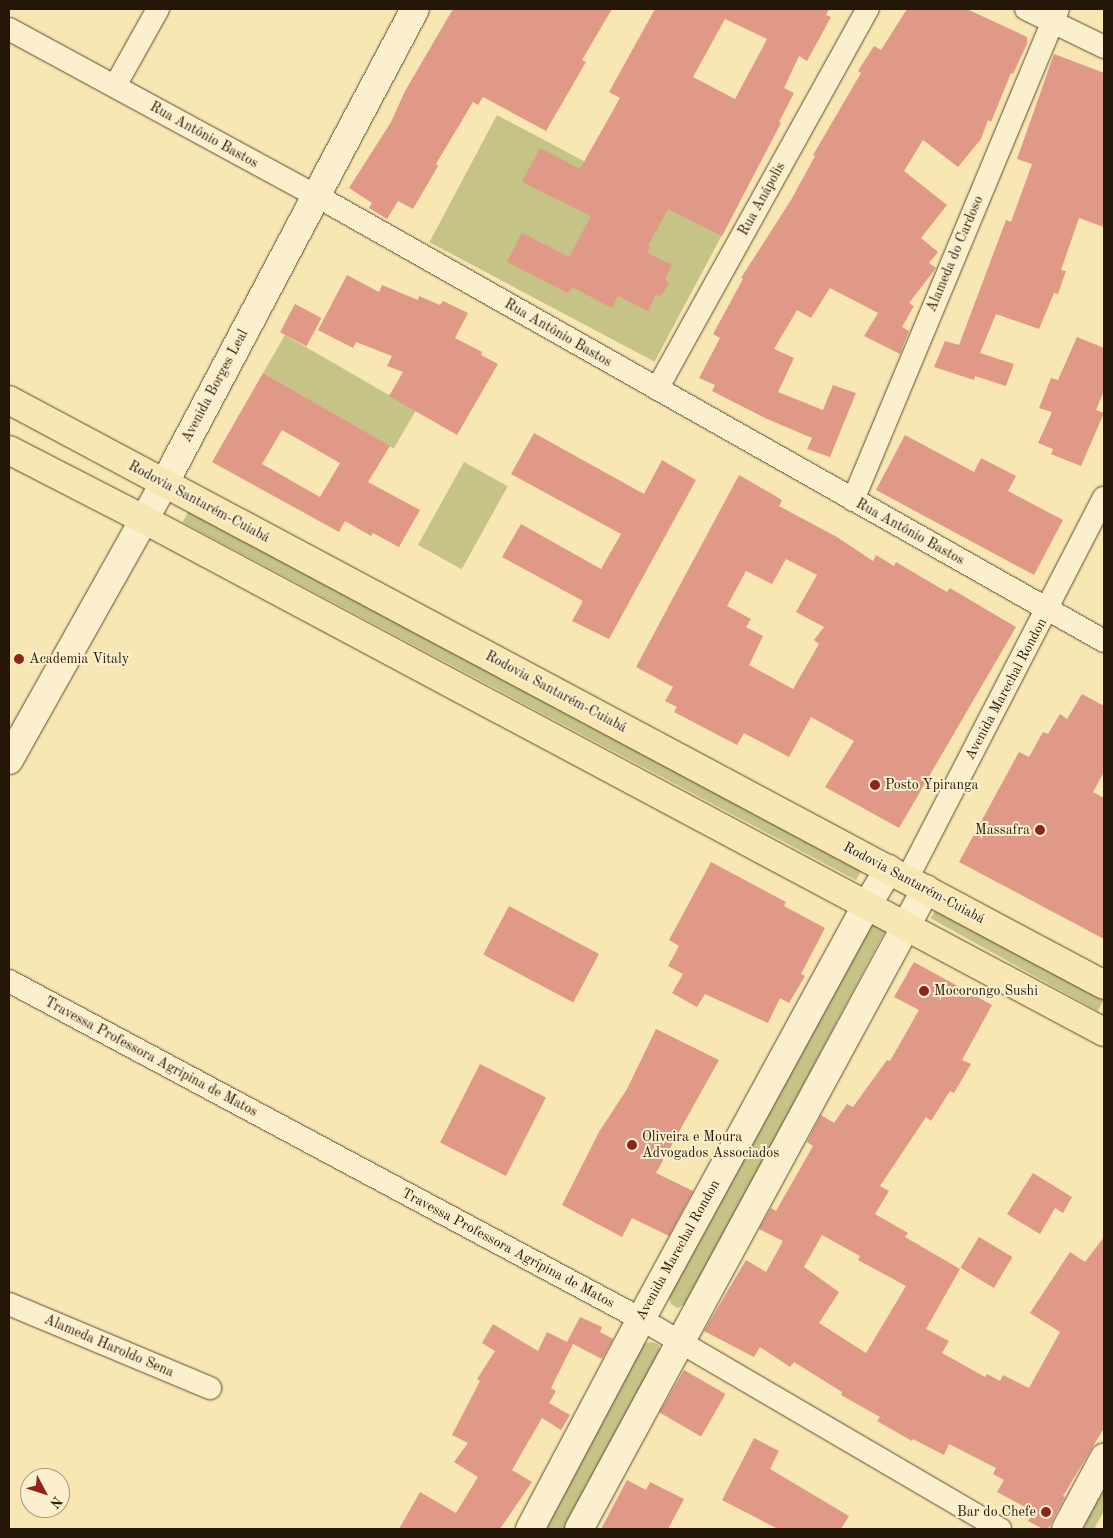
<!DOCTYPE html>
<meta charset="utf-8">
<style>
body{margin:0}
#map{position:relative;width:1113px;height:1538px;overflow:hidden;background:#f9e7b3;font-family:"Old Standard TT",serif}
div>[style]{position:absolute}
.green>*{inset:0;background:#c6c387;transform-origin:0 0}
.building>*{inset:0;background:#e09887;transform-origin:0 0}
.roads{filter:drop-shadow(0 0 1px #594a31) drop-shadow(0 0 1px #594a31)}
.minor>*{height:22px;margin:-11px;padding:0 11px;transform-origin:11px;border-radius:11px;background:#fbefce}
.tertiary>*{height:28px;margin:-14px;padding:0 14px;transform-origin:14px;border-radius:14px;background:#fbefce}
.secondary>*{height:28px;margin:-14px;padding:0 14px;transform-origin:14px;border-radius:14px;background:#fbefce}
.trunk>*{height:28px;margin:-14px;padding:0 14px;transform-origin:14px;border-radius:14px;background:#f9e7b3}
.dots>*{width:14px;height:14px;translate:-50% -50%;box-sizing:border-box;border:2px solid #fbefce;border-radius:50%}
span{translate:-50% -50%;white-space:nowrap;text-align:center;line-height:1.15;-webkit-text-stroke:4px #fbefce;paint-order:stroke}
.street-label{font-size:14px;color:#241606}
.poi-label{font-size:14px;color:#241606}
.left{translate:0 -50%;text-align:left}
.right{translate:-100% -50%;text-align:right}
.frame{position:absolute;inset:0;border:10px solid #241606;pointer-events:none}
.north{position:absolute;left:20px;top:1468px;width:50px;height:50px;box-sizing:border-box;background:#fbefce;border:1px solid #a5987e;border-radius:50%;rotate:130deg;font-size:14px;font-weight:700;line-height:20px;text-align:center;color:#241606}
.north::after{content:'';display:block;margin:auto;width:18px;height:22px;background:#8f2418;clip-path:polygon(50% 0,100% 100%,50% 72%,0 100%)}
</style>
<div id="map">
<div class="green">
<div style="left:497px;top:115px;width:255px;height:144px;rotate:28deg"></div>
<div style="left:285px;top:335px;width:151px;height:44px;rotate:30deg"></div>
<div style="left:464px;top:462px;width:50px;height:95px;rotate:29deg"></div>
<div style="left:190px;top:508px;width:763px;height:16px;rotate:28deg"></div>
<div style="left:937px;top:907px;width:191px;height:13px;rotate:29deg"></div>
<div style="clip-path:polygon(870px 923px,885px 931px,687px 1304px,677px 1308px,671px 1304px,669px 1296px)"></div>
<div style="clip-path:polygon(651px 1342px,658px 1344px,661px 1352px,564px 1529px,544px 1529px,644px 1344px)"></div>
<div style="clip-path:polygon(1104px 1483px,1104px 1511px,1094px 1529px,1079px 1529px)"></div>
</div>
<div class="building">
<div style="clip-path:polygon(453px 9px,612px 9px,582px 60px,586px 62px,546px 131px,483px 97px,478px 105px,473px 102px,436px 164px,438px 166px,413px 209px,398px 201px,387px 219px,369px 208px,372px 203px,349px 188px,391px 122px,405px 91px)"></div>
<div style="clip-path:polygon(evenodd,655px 9px,829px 9px,826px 15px,831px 17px,807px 61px,799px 56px,784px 88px,794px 93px,779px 122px,781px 123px,722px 236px,668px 209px,648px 246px,650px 247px,647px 253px,672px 265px,665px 279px,669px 283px,661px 296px,656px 295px,648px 311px,618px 296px,612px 308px,572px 287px,568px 293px,507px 262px,522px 233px,569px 257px,591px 216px,522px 182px,540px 148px,580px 169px,620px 98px,609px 92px,655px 9px,725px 19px,767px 39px,735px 99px,693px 77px,725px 19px)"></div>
<div style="clip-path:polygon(907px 9px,967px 9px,1027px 37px,1027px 44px,1013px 74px,1011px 73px,991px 122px,988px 120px,981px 139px,958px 167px,923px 140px,904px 171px,947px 205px,921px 238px,938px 252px,929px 263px,936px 268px,909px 303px,914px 306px,902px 327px,909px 331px,900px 354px,864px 336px,878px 313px,830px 288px,811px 318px,797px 310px,774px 349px,794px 358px,778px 392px,823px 410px,833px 385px,856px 393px,830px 457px,807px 449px,812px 438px,765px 418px,712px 391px,715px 385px,699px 378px,720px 338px,713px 334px,743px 279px,741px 278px,791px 200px,815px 156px,813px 155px,861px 73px,858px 71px,874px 46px,881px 50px)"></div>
<div style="clip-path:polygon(1054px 54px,1104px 73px,1104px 227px,1079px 218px,1061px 270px,1066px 271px,1058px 294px,1054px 293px,1039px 329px,996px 314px,980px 353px,1014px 364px,1006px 386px,975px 376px,974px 380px,934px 367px,945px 341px,959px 345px,1006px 220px,1011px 222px,1020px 197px,1032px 164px,1017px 159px)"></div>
<div style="clip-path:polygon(347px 275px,379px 292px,382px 285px,418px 300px,419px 296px,440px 305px,443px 301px,468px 313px,455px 338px,482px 352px,481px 355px,498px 364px,457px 435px,389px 396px,403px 372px,387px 366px,392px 356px,356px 342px,353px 348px,318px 330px)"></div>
<div style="left:295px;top:304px;width:30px;height:32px;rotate:28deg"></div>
<div style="clip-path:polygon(1077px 337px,1104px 348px,1104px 391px,1096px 410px,1104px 413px,1081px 466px,1051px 454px,1053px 449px,1038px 443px,1052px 412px,1039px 408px,1051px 378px,1058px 380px)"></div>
<div style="clip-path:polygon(evenodd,263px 373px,390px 446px,368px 482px,420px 510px,399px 547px,373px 533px,371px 536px,345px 521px,339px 532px,212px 462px,263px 373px,282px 430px,340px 463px,320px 497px,262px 464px,282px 430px)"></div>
<div style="clip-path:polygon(534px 433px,644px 494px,662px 460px,696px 480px,609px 639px,572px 621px,583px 601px,502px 557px,521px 524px,601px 569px,621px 534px,511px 474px)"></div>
<div style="clip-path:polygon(905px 435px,974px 472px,981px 458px,1016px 476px,1008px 491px,1063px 520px,1034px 575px,876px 490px)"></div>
<div style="clip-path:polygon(evenodd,739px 475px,782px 500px,779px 506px,837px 537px,873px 561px,876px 555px,894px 566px,896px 562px,947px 592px,950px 588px,1016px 627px,899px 828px,825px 787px,854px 741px,811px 717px,789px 757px,744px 733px,737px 745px,674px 712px,677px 707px,665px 701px,673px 687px,636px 667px,739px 475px,786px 559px,817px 575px,796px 612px,824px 627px,814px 640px,819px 644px,793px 689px,749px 665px,763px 636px,746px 627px,751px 619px,727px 606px,746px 571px,772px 584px,786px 559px)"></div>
<div style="clip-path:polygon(1082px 694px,1104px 706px,1104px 772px,1093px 792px,1104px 798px,1104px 939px,959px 862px,1019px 752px,1029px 757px,1043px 732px,1048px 734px,1060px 714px,1067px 719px)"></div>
<div style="clip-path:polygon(711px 862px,786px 902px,784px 906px,825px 928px,801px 974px,805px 976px,789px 1003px,780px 998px,768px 1023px,705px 994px,697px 1007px,672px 993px,683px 974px,668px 966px,679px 946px,669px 940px)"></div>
<div style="left:509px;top:906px;width:102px;height:55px;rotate:28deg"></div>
<div style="clip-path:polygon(evenodd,914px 962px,992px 1005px,962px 1060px,971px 1064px,954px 1093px,950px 1091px,931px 1121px,926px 1117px,880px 1186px,889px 1191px,875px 1214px,908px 1233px,905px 1237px,960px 1269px,926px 1329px,949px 1341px,942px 1353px,985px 1377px,987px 1374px,1000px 1381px,1003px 1375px,1029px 1388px,1060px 1332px,1030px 1313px,1070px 1252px,1085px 1262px,1104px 1237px,1104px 1428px,1063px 1496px,1065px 1497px,1048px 1529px,1043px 1529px,1028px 1521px,1034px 1512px,997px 1492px,1004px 1480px,993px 1474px,996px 1468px,949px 1444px,944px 1455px,913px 1439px,912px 1441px,877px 1421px,880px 1417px,841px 1395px,842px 1392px,794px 1362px,790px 1367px,760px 1347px,754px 1357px,704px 1331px,746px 1260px,766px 1272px,783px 1241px,759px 1229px,771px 1208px,776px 1211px,813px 1146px,807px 1142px,821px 1115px,834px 1123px,847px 1104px,853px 1107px,887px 1060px,890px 1061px,919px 1010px,894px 997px,914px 962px,822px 1235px,860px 1256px,858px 1260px,906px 1286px,866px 1353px,819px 1323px,839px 1292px,804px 1267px,822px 1235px)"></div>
<div style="clip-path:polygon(656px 1029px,719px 1060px,656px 1173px,693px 1191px,669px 1236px,632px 1218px,622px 1237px,562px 1205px,599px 1132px,627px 1089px)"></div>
<div style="left:480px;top:1064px;width:74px;height:88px;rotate:27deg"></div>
<div style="clip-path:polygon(1033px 1173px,1072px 1197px,1063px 1213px,1055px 1208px,1040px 1234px,1007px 1214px)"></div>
<div style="left:979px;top:1237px;width:39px;height:36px;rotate:31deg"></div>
<div style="clip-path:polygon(580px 1317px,602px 1327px,600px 1332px,613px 1339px,602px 1359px,573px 1344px,551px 1388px,556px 1391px,549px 1403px,570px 1415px,561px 1430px,542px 1418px,512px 1470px,532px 1482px,500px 1529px,399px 1529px,420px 1492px,456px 1513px,478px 1477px,454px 1462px,468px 1443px,452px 1435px,480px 1381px,477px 1379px,495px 1351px,482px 1343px,493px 1324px,538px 1351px,547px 1332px,567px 1342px)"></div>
<div style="left:684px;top:1370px;width:48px;height:49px;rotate:30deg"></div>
<div style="clip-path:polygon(754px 1438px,779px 1451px,770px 1469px,849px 1516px,841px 1529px,778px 1529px,722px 1500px)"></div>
<div style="clip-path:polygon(627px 1480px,646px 1490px,650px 1482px,684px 1499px,668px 1529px,601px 1529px)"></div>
</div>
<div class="roads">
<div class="minor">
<div style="left:1026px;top:9px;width:87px;rotate:26deg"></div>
<div style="left:9px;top:29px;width:348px;rotate:28.5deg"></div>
<div style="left:315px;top:195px;width:906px;rotate:29.48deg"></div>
<div style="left:115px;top:86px;width:88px;rotate:-60.8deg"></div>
<div style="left:657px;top:389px;width:435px;rotate:-61deg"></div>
<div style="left:853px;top:500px;width:532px;rotate:-67.34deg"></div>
<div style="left:907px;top:879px;width:429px;rotate:-62.7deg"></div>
<div style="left:9px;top:981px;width:717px;rotate:28.14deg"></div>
<div style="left:641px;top:1319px;width:416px;rotate:30.3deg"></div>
<div style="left:9px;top:1304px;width:218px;rotate:22.7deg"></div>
</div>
<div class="tertiary">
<div style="left:164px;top:484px;width:537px;rotate:-62.15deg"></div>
<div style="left:530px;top:1529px;width:238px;rotate:-62.1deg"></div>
<div style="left:641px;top:1319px;width:472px;rotate:-61.4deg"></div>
<div style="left:867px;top:905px;width:42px;rotate:-58.6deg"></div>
<div style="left:579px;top:1529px;width:728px;rotate:-61.53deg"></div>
<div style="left:1066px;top:1529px;width:81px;rotate:-61.8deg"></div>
</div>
<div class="secondary">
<div style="left:9px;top:760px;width:317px;rotate:-60.7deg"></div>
</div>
<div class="trunk">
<div style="left:9px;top:400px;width:1241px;rotate:28.11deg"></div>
<div style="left:9px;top:450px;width:153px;rotate:27.2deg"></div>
<div style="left:145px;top:520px;width:1087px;rotate:28.1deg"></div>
</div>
</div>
<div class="dots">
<div style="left:19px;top:659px;background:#8f2418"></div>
<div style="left:875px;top:785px;background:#8f2418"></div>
<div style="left:1040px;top:830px;background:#8f2418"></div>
<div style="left:924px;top:991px;background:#8f2418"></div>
<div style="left:632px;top:1145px;background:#8f2418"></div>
<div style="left:1046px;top:1512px;background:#8f2418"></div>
</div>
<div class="street-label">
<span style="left:204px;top:135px;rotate:29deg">Rua Antônio Bastos</span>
<span style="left:762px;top:199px;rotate:-61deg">Rua Anápolis</span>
<span style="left:955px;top:254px;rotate:-67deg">Alameda do Cardoso</span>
<span style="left:558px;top:333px;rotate:30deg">Rua Antônio Bastos</span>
<span style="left:215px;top:386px;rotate:-62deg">Avenida Borges Leal</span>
<span style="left:199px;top:502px;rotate:28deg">Rodovia Santarém-Cuiabá</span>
<span style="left:910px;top:532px;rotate:29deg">Rua Antônio Bastos</span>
<span style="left:1006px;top:689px;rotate:-62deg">Avenida Marechal Rondon</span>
<span style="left:556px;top:692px;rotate:28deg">Rodovia Santarém-Cuiabá</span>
<span style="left:914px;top:883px;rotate:28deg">Rodovia Santarém-Cuiabá</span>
<span style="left:151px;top:1057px;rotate:28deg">Travessa Professora Agripina de Matos</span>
<span style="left:508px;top:1248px;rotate:28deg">Travessa Professora Agripina de Matos</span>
<span style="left:678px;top:1250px;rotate:-61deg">Avenida Marechal Rondon</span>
<span style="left:109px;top:1346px;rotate:23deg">Alameda Haroldo Sena</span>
</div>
<div class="poi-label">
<span class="left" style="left:29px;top:659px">Academia Vitaly</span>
<span class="left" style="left:885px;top:785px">Posto Ypiranga</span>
<span class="right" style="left:1030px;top:830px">Massafra</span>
<span class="left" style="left:934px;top:991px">Mocorongo Sushi</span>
<span class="left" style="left:642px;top:1145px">Oliveira e Moura<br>Advogados Associados</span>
<span class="right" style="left:1036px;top:1512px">Bar do Chefe</span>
</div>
<div class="frame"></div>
<div class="north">N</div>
</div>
